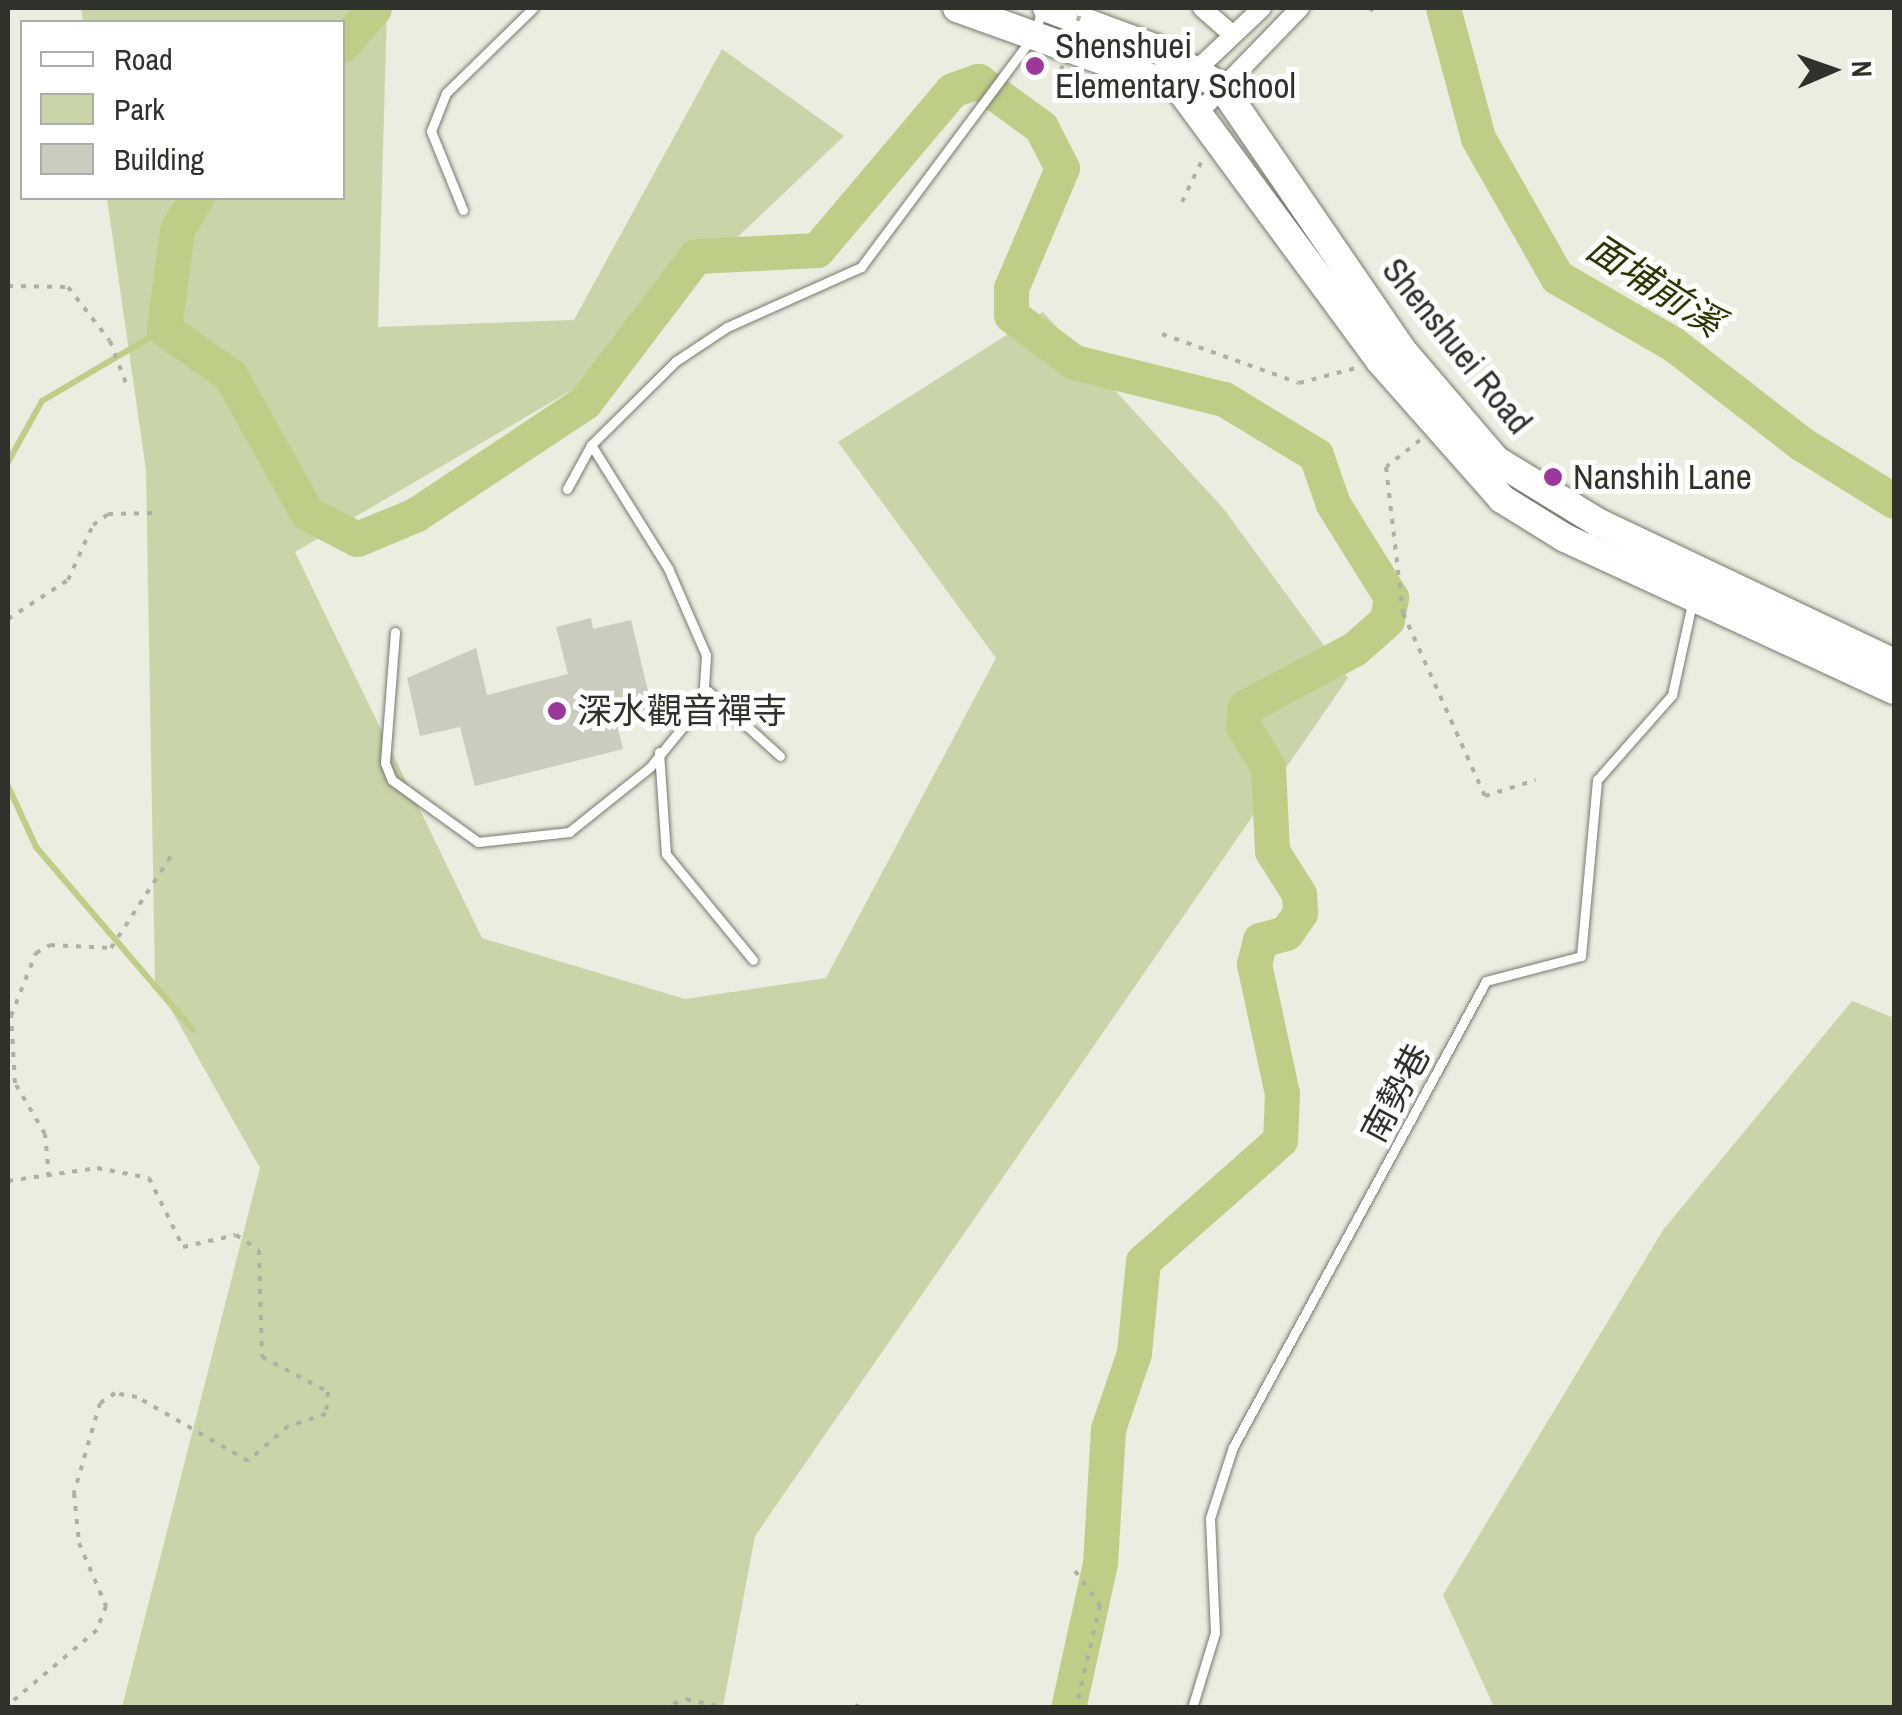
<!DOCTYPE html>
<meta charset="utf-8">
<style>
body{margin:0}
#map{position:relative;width:1902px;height:1715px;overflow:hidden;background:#eaede0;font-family:"Archivo Narrow","Noto Sans TC",sans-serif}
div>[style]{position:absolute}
.green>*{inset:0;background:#cad4a9}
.stream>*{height:6px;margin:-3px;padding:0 3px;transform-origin:3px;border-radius:3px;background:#bfce87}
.river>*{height:35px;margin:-17.5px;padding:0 17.5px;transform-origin:17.5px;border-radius:17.5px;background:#bfce87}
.building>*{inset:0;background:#c9ccbf}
.path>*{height:4px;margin-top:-2px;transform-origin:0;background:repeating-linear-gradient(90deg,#adb0a5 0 5px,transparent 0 13px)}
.roads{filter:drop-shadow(0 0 2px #76796d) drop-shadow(0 0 2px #76796d)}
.service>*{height:9px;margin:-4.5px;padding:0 4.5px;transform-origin:4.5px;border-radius:4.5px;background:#fff}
.minor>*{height:18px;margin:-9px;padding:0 9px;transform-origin:9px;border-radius:9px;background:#fff}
.primary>*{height:28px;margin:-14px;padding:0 14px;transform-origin:14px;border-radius:14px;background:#fff}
.path-bridge>*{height:4px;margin-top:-2px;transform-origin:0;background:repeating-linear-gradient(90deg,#adb0a5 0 5px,transparent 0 13px)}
.dots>*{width:28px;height:28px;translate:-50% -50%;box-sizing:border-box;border:5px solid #fff;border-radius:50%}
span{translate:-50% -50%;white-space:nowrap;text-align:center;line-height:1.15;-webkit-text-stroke:10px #fff;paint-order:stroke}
.poi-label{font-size:35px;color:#2f312b}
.left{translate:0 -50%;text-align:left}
.street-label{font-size:35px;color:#2f312b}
.water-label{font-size:38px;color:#2d3500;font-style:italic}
.frame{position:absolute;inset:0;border:10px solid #2f312b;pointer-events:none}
.legend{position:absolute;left:20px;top:20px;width:325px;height:180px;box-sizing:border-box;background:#fff;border:2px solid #acadaa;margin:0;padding:12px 18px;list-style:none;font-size:30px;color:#2f312b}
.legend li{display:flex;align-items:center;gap:20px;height:50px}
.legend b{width:50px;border:2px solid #acadaa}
.north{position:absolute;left:1782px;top:20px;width:100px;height:100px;-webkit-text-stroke:8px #fff;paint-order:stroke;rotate:88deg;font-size:28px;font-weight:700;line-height:40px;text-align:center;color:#2f312b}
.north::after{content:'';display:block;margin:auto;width:35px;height:45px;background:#2f312b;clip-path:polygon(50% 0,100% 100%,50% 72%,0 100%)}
</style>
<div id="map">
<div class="green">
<div style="clip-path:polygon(81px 8px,387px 8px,378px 327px,574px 320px,722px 49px,844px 136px,584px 383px,295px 552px,482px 938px,685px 999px,826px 978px,996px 658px,838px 442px,1043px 312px,1223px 508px,1348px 678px,755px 1536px,723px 1707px,122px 1707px,260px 1168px,155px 981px,146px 470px,107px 198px,342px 198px,342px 22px,83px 22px)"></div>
<div style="clip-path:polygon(1852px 1001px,1894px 1018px,1894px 1707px,1494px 1707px,1443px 1595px,1663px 1230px)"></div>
</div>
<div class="stream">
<div style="left:8px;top:462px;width:70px;rotate:-60.9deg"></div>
<div style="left:42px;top:401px;width:142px;rotate:-30.5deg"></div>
<div style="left:8px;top:786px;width:67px;rotate:65.3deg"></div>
<div style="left:36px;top:847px;width:241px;rotate:49.4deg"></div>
</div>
<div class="river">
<div style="left:1443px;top:8px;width:135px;rotate:74.9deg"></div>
<div style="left:1478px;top:138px;width:160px;rotate:60.4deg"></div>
<div style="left:1557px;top:277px;width:134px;rotate:30deg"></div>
<div style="left:1673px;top:344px;width:163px;rotate:37.8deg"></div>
<div style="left:1802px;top:444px;width:108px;rotate:31.8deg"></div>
<div style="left:342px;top:45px;width:49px;rotate:-49.1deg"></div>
<div style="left:196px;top:198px;width:37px;rotate:121deg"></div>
<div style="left:177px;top:230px;width:100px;rotate:97.5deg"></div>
<div style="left:164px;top:329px;width:80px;rotate:34.9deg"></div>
<div style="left:230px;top:375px;width:158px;rotate:60.8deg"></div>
<div style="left:307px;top:513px;width:56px;rotate:27.5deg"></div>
<div style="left:357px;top:539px;width:63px;rotate:-22.5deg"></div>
<div style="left:415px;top:515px;width:204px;rotate:-33.6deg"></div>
<div style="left:585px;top:402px;width:183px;rotate:-52.8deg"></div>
<div style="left:696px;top:256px;width:121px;rotate:-2.8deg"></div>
<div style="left:817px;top:250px;width:209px;rotate:-49.8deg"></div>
<div style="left:952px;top:90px;width:28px;rotate:-19deg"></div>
<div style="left:978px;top:81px;width:78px;rotate:36.1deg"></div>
<div style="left:1041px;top:127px;width:46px;rotate:62.9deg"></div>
<div style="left:1062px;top:168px;width:130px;rotate:113deg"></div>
<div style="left:1011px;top:288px;width:27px;rotate:90deg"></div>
<div style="left:1011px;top:315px;width:79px;rotate:36.7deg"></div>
<div style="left:1074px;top:362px;width:154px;rotate:13.9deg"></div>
<div style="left:1224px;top:399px;width:108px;rotate:31.3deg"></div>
<div style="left:1316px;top:455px;width:52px;rotate:70.9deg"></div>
<div style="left:1333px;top:504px;width:110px;rotate:58.1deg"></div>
<div style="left:1391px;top:597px;width:23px;rotate:100deg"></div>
<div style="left:1387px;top:620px;width:44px;rotate:138.7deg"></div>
<div style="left:1354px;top:649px;width:123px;rotate:152deg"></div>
<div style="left:1245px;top:707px;width:19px;rotate:96deg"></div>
<div style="left:1243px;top:726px;width:48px;rotate:58.6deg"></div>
<div style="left:1268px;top:767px;width:84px;rotate:87.3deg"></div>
<div style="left:1272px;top:851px;width:51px;rotate:57.9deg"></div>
<div style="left:1299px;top:894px;width:19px;rotate:87deg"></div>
<div style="left:1300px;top:913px;width:24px;rotate:125deg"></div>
<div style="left:1286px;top:933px;width:27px;rotate:165deg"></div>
<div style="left:1260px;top:940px;width:25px;rotate:104deg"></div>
<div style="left:1254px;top:964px;width:132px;rotate:77.8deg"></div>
<div style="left:1282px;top:1093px;width:47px;rotate:92.4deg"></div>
<div style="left:1280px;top:1140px;width:183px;rotate:138.5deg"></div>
<div style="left:1143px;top:1261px;width:92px;rotate:95.6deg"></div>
<div style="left:1134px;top:1353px;width:80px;rotate:108.9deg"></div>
<div style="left:1108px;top:1429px;width:134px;rotate:93.4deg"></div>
<div style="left:1100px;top:1563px;width:148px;rotate:102.4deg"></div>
</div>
<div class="building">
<div style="clip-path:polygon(591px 618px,593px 629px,631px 620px,652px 708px,615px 717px,623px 749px,475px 786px,460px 727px,420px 736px,407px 678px,476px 648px,487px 695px,568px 674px,556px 627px)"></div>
</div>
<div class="path">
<div style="left:1369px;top:8px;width:12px;rotate:31deg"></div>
<div style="left:1043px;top:62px;width:11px;rotate:105deg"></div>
<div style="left:1040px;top:73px;width:20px;rotate:18deg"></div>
<div style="left:1059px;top:79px;width:9px;rotate:-77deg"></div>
<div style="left:1182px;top:202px;width:49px;rotate:-64.5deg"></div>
<div style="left:8px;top:286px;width:60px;rotate:1deg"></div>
<div style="left:68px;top:287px;width:68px;rotate:52.1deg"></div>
<div style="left:110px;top:341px;width:48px;rotate:69.3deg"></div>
<div style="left:1162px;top:334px;width:145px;rotate:19.7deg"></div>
<div style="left:1299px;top:383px;width:59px;rotate:-14.7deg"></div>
<div style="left:1420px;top:440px;width:43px;rotate:141.5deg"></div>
<div style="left:1386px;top:467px;width:147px;rotate:83.4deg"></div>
<div style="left:1403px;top:613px;width:201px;rotate:65.9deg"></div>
<div style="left:1485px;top:796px;width:53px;rotate:-17.4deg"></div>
<div style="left:8px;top:619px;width:72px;rotate:-33deg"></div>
<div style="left:68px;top:580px;width:60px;rotate:-65.6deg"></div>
<div style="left:93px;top:525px;width:19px;rotate:-36deg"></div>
<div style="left:108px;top:514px;width:47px;rotate:-1.2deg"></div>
<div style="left:49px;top:1177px;width:43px;rotate:-95.3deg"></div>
<div style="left:45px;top:1134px;width:59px;rotate:-120.5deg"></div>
<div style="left:15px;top:1083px;width:67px;rotate:-93.4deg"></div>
<div style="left:11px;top:1016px;width:68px;rotate:-68.4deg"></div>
<div style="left:36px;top:953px;width:16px;rotate:-30deg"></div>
<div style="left:50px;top:945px;width:61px;rotate:2.8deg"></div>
<div style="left:111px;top:948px;width:113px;rotate:-56.9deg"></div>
<div style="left:8px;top:1181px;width:90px;rotate:-8.3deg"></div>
<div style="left:97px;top:1168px;width:53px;rotate:10.9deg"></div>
<div style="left:149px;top:1178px;width:77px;rotate:63.8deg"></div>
<div style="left:183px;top:1247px;width:54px;rotate:-12.8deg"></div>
<div style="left:236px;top:1235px;width:27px;rotate:33deg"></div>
<div style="left:259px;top:1250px;width:107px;rotate:88.4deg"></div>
<div style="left:262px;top:1357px;width:75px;rotate:27.9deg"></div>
<div style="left:328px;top:1392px;width:22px;rotate:95deg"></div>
<div style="left:326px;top:1414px;width:40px;rotate:162deg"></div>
<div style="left:288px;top:1426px;width:53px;rotate:138.8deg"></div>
<div style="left:248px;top:1461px;width:128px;rotate:-150deg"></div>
<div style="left:137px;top:1397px;width:22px;rotate:-170deg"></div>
<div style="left:115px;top:1393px;width:18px;rotate:146deg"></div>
<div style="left:100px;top:1403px;width:94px;rotate:106.1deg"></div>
<div style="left:74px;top:1493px;width:50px;rotate:84.3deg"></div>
<div style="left:79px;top:1543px;width:69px;rotate:66.8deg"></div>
<div style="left:106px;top:1606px;width:26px;rotate:111deg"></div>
<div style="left:97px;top:1630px;width:116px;rotate:139.9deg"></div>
<div style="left:1075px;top:1571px;width:42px;rotate:53.7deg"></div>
<div style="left:1100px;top:1605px;width:106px;rotate:103.1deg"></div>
<div style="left:661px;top:1708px;width:27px;rotate:-20deg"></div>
<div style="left:686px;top:1699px;width:39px;rotate:13deg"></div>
<div style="left:855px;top:1708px;width:9px;rotate:-49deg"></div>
</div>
<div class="roads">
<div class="service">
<div style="left:463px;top:210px;width:85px;rotate:-112.1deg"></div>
<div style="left:431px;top:131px;width:41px;rotate:-68.5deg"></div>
<div style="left:446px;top:93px;width:122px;rotate:-44.3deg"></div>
<div style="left:567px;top:489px;width:50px;rotate:-61.4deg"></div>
<div style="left:591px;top:445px;width:120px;rotate:-44.7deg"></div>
<div style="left:676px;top:361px;width:61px;rotate:-33.7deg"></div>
<div style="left:727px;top:327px;width:147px;rotate:-24.1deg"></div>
<div style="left:861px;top:267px;width:293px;rotate:-53.3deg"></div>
<div style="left:1036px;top:32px;width:23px;rotate:-77deg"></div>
<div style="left:395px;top:632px;width:131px;rotate:94.4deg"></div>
<div style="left:385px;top:763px;width:18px;rotate:68deg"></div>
<div style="left:392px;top:780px;width:106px;rotate:35.8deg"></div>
<div style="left:478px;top:842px;width:92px;rotate:-6.3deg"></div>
<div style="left:569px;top:832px;width:104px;rotate:-38.7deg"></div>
<div style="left:650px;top:767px;width:84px;rotate:-50.8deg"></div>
<div style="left:703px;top:702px;width:47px;rotate:-86.3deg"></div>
<div style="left:706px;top:655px;width:95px;rotate:-113.6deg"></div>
<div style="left:668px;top:568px;width:145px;rotate:-122deg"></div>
<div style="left:708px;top:691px;width:97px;rotate:42.1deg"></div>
<div style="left:659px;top:752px;width:102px;rotate:86.1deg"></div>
<div style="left:666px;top:854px;width:137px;rotate:50.6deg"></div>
<div style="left:1192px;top:1708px;width:78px;rotate:-73deg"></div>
<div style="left:1215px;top:1633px;width:115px;rotate:-92.5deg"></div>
<div style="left:1210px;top:1518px;width:75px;rotate:-72.1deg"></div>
<div style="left:1233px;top:1447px;width:530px;rotate:-61.5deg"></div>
<div style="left:1486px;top:981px;width:98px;rotate:-14.7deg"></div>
<div style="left:1581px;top:956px;width:177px;rotate:-84.8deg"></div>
<div style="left:1597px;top:780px;width:113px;rotate:-48.6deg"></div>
<div style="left:1672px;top:695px;width:94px;rotate:-77.7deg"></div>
</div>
<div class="minor">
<div style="left:1202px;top:8px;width:41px;rotate:41.1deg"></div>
<div style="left:1190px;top:76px;width:99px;rotate:-43.4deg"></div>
<div style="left:1202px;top:109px;width:141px;rotate:-45.9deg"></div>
</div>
<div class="primary">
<div style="left:957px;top:8px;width:236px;rotate:19.8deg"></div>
<div style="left:1179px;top:88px;width:339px;rotate:53.6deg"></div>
<div style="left:1380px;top:361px;width:184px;rotate:48.5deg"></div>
<div style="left:1502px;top:499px;width:74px;rotate:31.8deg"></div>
<div style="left:1565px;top:538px;width:362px;rotate:24.8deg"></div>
<div style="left:1047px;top:8px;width:117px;rotate:20.4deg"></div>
<div style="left:1157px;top:49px;width:75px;rotate:30.3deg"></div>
<div style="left:1222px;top:87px;width:319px;rotate:55.6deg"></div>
<div style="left:1402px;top:350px;width:145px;rotate:49.5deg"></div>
<div style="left:1496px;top:460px;width:121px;rotate:31.5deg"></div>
<div style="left:1599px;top:523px;width:327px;rotate:25.4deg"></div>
</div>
</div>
<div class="path-bridge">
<div style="left:1061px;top:70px;width:65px;rotate:-71.3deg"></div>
</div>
<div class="dots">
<div style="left:1035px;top:66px;background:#9c379b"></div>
<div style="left:1553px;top:477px;background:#9c379b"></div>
<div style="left:557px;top:711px;background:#9c379b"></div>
</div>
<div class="poi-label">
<span class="left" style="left:1055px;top:66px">Shenshuei<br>Elementary School</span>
<span class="left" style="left:1573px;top:477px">Nanshih Lane</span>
<span class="left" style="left:577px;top:711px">深水觀音禪寺</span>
</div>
<div class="street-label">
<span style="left:1457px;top:346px;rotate:51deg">Shenshuei Road</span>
<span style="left:1396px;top:1093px;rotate:-62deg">南勢巷</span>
</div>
<div class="water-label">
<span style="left:1655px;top:285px;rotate:33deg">面埔前溪</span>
</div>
<div class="frame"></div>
<ul class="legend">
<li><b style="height:12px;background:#fff"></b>Road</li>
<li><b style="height:28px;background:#cad4a9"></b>Park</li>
<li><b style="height:28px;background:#c9ccbf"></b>Building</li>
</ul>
<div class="north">N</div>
</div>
